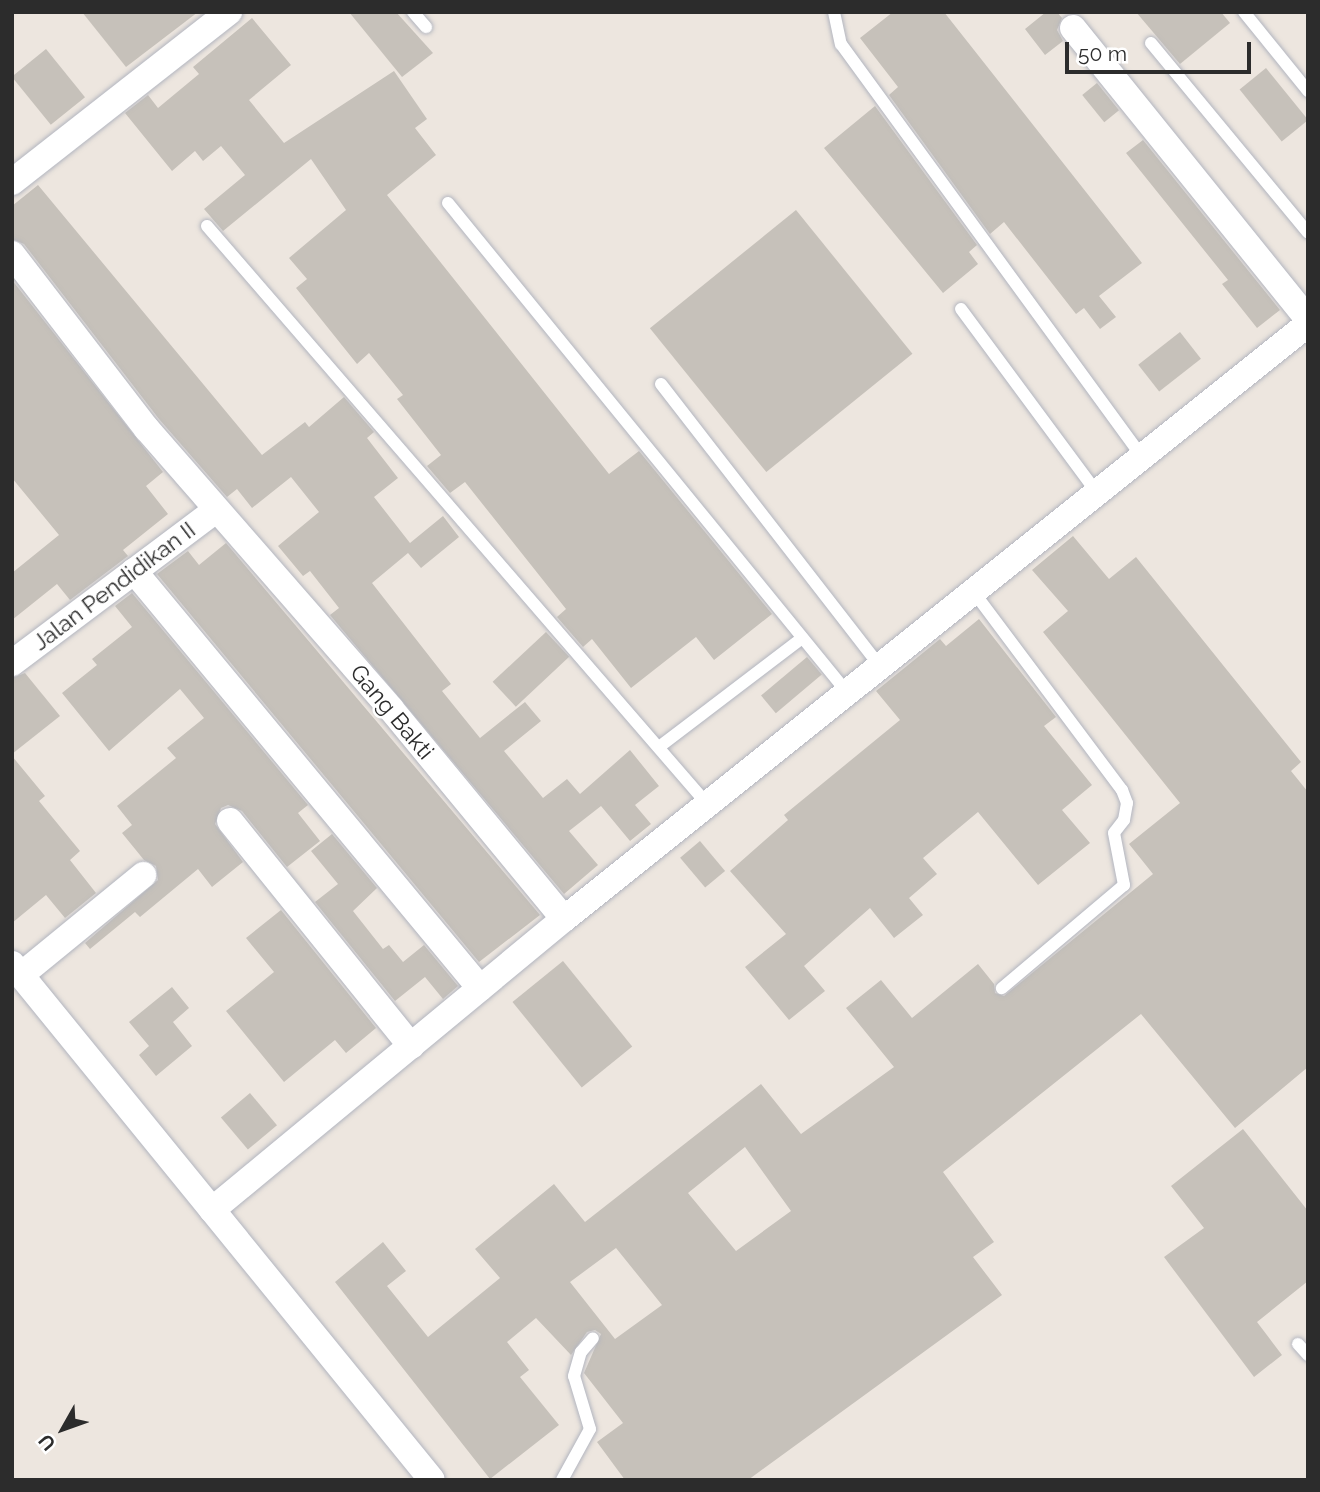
<!DOCTYPE html>
<style>
body{margin:0}
#map{position:relative;width:1320px;height:1492px;overflow:hidden;background:#ede6df;font-family:Raleway,sans-serif}
div>[style]{position:absolute}
.building>*{inset:0;background:#c6c1ba;transform-origin:0 0}
.roads{filter:drop-shadow(0 0 2px #b2b5bf) drop-shadow(0 0 2px #b2b5bf)}
.lane>*{height:12px;margin:-6px;padding:0 6px;transform-origin:6px;border-radius:6px;background:#fff}
.street>*{height:26px;margin:-13px;padding:0 13px;transform-origin:13px;border-radius:13px;background:#fff}
span{translate:-50% -50%;white-space:nowrap;text-align:center;line-height:1.15;-webkit-text-stroke:5px #fff;paint-order:stroke}
.street-label{font-size:23px;color:#2c2c2c}
.frame{position:absolute;inset:0;border:14px solid #2c2c2c;pointer-events:none}
.north{position:absolute;left:28px;top:1394px;width:70px;height:70px;-webkit-text-stroke:5px #fff;paint-order:stroke;rotate:230deg;font-size:19px;font-weight:700;line-height:28px;text-align:center;color:#2c2c2c}
.north::after{content:'';display:block;margin:auto;width:24px;height:32px;background:#2c2c2c;clip-path:polygon(50% 0,100% 100%,50% 72%,0 100%)}
.scale{position:absolute;left:1065px;top:42px;width:186px;height:32px;box-sizing:border-box;border:4px solid #2c2c2c;border-top:0;padding-left:9px;font-size:21px;line-height:24px;white-space:nowrap;color:#2c2c2c;-webkit-text-stroke:5px #fff;paint-order:stroke}
</style>
<div id="map">
<div class="building">
<div style="clip-path:polygon(82px 12px,198px 12px,126px 67px)"></div>
<div style="clip-path:polygon(349px 12px,396px 12px,433px 53px,402px 77px)"></div>
<div style="clip-path:polygon(893px 12px,944px 12px,1142px 263px,1099px 296px,1116px 317px,1100px 329px,1084px 308px,1076px 314px,1004px 222px,990px 234px,889px 95px,898px 87px,860px 38px)"></div>
<div style="clip-path:polygon(1046px 12px,1057px 12px,1062px 18px,1057px 30px,1063px 41px,1045px 55px,1025px 29px)"></div>
<div style="clip-path:polygon(1136px 12px,1221px 12px,1230px 23px,1180px 64px)"></div>
<div style="clip-path:polygon(252px 18px,291px 65px,249px 100px,284px 143px,394px 71px,427px 119px,415px 128px,436px 155px,387px 195px,609px 474px,639px 451px,772px 614px,714px 660px,696px 637px,631px 688px,592px 639px,583px 647px,557px 617px,566px 609px,465px 482px,450px 493px,427px 466px,441px 455px,397px 399px,403px 395px,369px 353px,357px 364px,296px 288px,307px 279px,289px 258px,346px 210px,311px 159px,223px 231px,204px 209px,245px 175px,221px 146px,203px 161px,195px 151px,172px 171px,125px 113px,148px 95px,158px 108px,199px 74px,193px 67px)"></div>
<div style="left:46px;top:49px;width:62px;height:44px;rotate:51deg"></div>
<div style="left:1266px;top:68px;width:67px;height:34px;rotate:51deg"></div>
<div style="left:1097px;top:83px;width:35px;height:19px;rotate:51deg"></div>
<div style="clip-path:polygon(875px 106px,977px 245px,969px 252px,978px 264px,943px 293px,824px 148px)"></div>
<div style="clip-path:polygon(1143px 140px,1280px 310px,1257px 328px,1222px 284px,1228px 280px,1126px 153px)"></div>
<div style="clip-path:polygon(38px 185px,262px 455px,305px 422px,309px 427px,344px 397px,374px 432px,367px 438px,398px 478px,374px 497px,410px 543px,443px 516px,459px 537px,421px 568px,408px 553px,372px 583px,451px 684px,442px 691px,480px 738px,525px 702px,541px 721px,504px 751px,543px 798px,567px 779px,580px 794px,630px 750px,659px 786px,635px 805px,651px 824px,630px 841px,601px 806px,569px 831px,598px 865px,564px 894px,330px 615px,339px 608px,310px 571px,303px 576px,278px 546px,319px 512px,291px 477px,252px 508px,237px 489px,227px 497px,159px 419px,24px 244px,12px 239px,12px 206px)"></div>
<div style="left:796px;top:210px;width:185px;height:188px;rotate:51deg"></div>
<div style="clip-path:polygon(12px 280px,163px 472px,146px 486px,168px 514px,123px 550px,128px 556px,70px 600px,57px 584px,12px 620px,12px 573px,59px 535px,12px 478px)"></div>
<div style="left:1180px;top:332px;width:34px;height:53px;rotate:52deg"></div>
<div style="clip-path:polygon(evenodd,1073px 536px,1109px 579px,1136px 557px,1301px 762px,1291px 771px,1308px 792px,1308px 1067px,1235px 1128px,1141px 1014px,943px 1172px,994px 1242px,973px 1257px,1002px 1295px,748px 1480px,625px 1480px,597px 1442px,623px 1423px,584px 1373px,601px 1334px,595px 1330px,587px 1332px,571px 1355px,536px 1318px,507px 1342px,529px 1370px,520px 1377px,559px 1425px,490px 1479px,335px 1282px,383px 1242px,406px 1271px,387px 1286px,428px 1337px,500px 1278px,475px 1249px,554px 1184px,585px 1222px,761px 1084px,801px 1134px,894px 1067px,846px 1008px,881px 980px,912px 1018px,978px 964px,994px 984px,995px 993px,1004px 996px,1153px 874px,1129px 844px,1180px 803px,1043px 632px,1068px 611px,1032px 570px,1073px 536px,745px 1147px,791px 1211px,736px 1251px,688px 1193px,745px 1147px,1073px 536px,616px 1248px,662px 1305px,615px 1339px,570px 1282px,616px 1248px)"></div>
<div style="clip-path:polygon(226px 543px,540px 915px,479px 962px,157px 574px,188px 551px,199px 565px)"></div>
<div style="clip-path:polygon(132px 593px,308px 805px,298px 813px,320px 841px,287px 867px,242px 811px,228px 805px,221px 808px,215px 824px,243px 862px,212px 887px,198px 869px,140px 917px,135px 912px,90px 949px,85px 943px,158px 880px,156px 866px,144px 860px,122px 833px,132px 825px,117px 806px,176px 758px,167px 748px,204px 718px,180px 689px,109px 751px,62px 693px,97px 665px,92px 659px,132px 627px,115px 606px)"></div>
<div style="clip-path:polygon(979px 619px,1056px 717px,1044px 726px,1092px 785px,1062px 810px,1090px 843px,1038px 885px,978px 812px,923px 858px,937px 874px,909px 898px,923px 915px,894px 938px,870px 908px,804px 966px,825px 991px,789px 1020px,745px 967px,786px 934px,730px 871px,788px 820px,784px 815px,900px 720px,876px 691px,940px 639px,946px 646px)"></div>
<div style="left:546px;top:632px;width:34px;height:73px;rotate:47deg"></div>
<div style="left:807px;top:657px;width:23px;height:60px;rotate:50deg"></div>
<div style="clip-path:polygon(25px 673px,60px 716px,12px 754px,12px 678px)"></div>
<div style="clip-path:polygon(12px 756px,45px 796px,39px 801px,80px 851px,70px 860px,96px 893px,65px 918px,46px 895px,12px 923px)"></div>
<div style="clip-path:polygon(332px 834px,377px 888px,353px 911px,383px 949px,389px 945px,403px 962px,424px 945px,458px 986px,443px 999px,425px 977px,395px 1001px,315px 902px,338px 884px,311px 851px)"></div>
<div style="left:700px;top:841px;width:39px;height:26px;rotate:50deg"></div>
<div style="clip-path:polygon(281px 910px,376px 1028px,346px 1053px,335px 1040px,284px 1082px,226px 1011px,274px 972px,246px 938px)"></div>
<div style="left:563px;top:961px;width:110px;height:65px;rotate:51deg"></div>
<div style="clip-path:polygon(172px 987px,189px 1008px,173px 1022px,192px 1046px,156px 1076px,139px 1055px,149px 1046px,129px 1022px)"></div>
<div style="left:250px;top:1093px;width:42px;height:38px;rotate:50deg"></div>
<div style="clip-path:polygon(1243px 1129px,1308px 1211px,1308px 1281px,1257px 1322px,1282px 1355px,1254px 1377px,1164px 1257px,1204px 1228px,1171px 1186px)"></div>
</div>
<div class="roads">
<div class="lane">
<div style="left:413px;top:12px;width:20px;rotate:49deg"></div>
<div style="left:834px;top:12px;width:33px;rotate:78deg"></div>
<div style="left:841px;top:44px;width:507px;rotate:53.9deg"></div>
<div style="left:1244px;top:12px;width:102px;rotate:51deg"></div>
<div style="left:1151px;top:43px;width:246px;rotate:50.4deg"></div>
<div style="left:448px;top:203px;width:630px;rotate:50.8deg"></div>
<div style="left:207px;top:226px;width:766px;rotate:49.13deg"></div>
<div style="left:961px;top:309px;width:225px;rotate:53.5deg"></div>
<div style="left:661px;top:384px;width:356px;rotate:52.2deg"></div>
<div style="left:973px;top:591px;width:249px;rotate:53.2deg"></div>
<div style="left:1122px;top:790px;width:14px;rotate:69deg"></div>
<div style="left:1127px;top:803px;width:17px;rotate:100deg"></div>
<div style="left:1124px;top:820px;width:16px;rotate:128deg"></div>
<div style="left:1114px;top:833px;width:53px;rotate:79.1deg"></div>
<div style="left:1124px;top:885px;width:160px;rotate:139.8deg"></div>
<div style="left:659px;top:747px;width:180px;rotate:-37.3deg"></div>
<div style="left:1298px;top:1344px;width:15px;rotate:48deg"></div>
<div style="left:562px;top:1480px;width:58px;rotate:-61.2deg"></div>
<div style="left:590px;top:1429px;width:55px;rotate:-106.8deg"></div>
<div style="left:574px;top:1376px;width:25px;rotate:-74deg"></div>
<div style="left:581px;top:1352px;width:18px;rotate:-49deg"></div>
</div>
<div class="street">
<div style="left:1073px;top:28px;width:374px;rotate:51.1deg"></div>
<div style="left:12px;top:182px;width:276px;rotate:-38.1deg"></div>
<div style="left:12px;top:254px;width:221px;rotate:52.4deg"></div>
<div style="left:147px;top:429px;width:371px;rotate:48.9deg"></div>
<div style="left:391px;top:709px;width:272px;rotate:50.5deg"></div>
<div style="left:134px;top:571px;width:542px;rotate:50.32deg"></div>
<div style="left:12px;top:663px;width:255px;rotate:-36.9deg"></div>
<div style="left:230px;top:821px;width:289px;rotate:51.2deg"></div>
<div style="left:12px;top:964px;width:665px;rotate:50.86deg"></div>
<div style="left:21px;top:975px;width:158px;rotate:-39.3deg"></div>
<div style="left:212px;top:1210px;width:457px;rotate:-39.6deg"></div>
<div style="left:564px;top:919px;width:953px;rotate:-38.65deg"></div>
</div>
</div>
<div class="street-label">
<span style="left:114px;top:586px;rotate:-37deg">Jalan Pendidikan II</span>
<span style="left:392px;top:712px;rotate:50deg">Gang Bakti</span>
</div>
<div class="frame"></div>
<div class="north">U</div>
<div class="scale">50 m</div>
</div>
